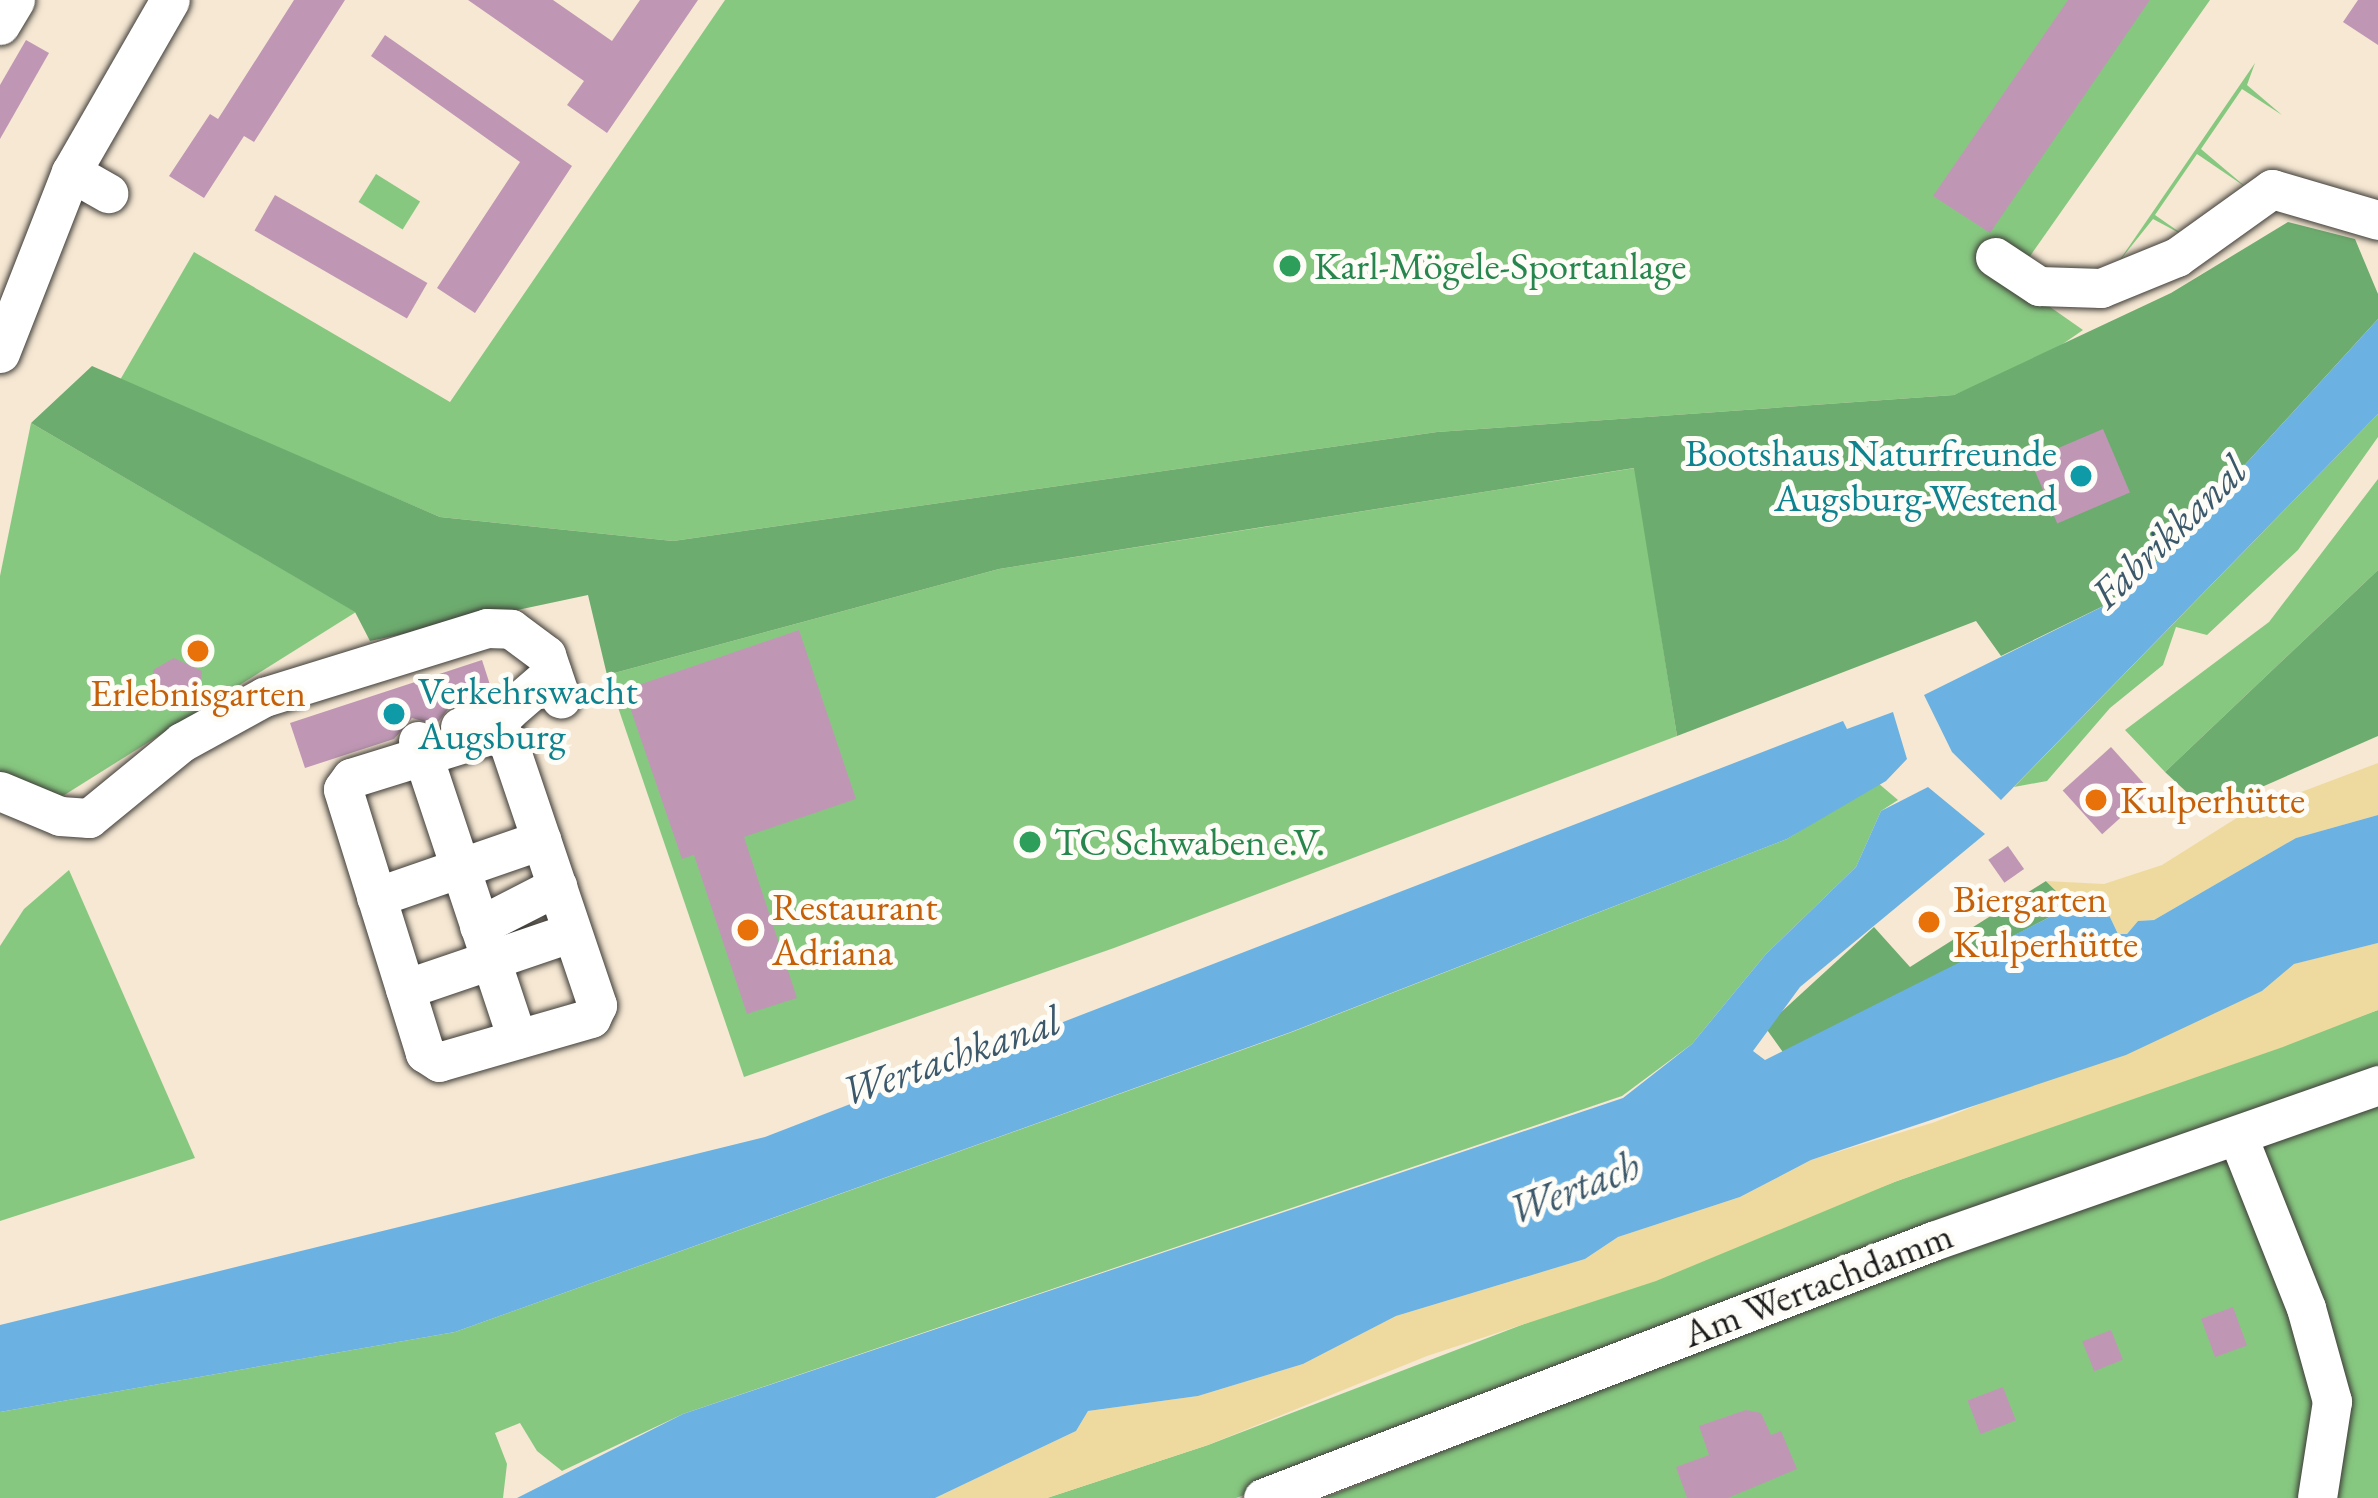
<!DOCTYPE html>
<meta charset="utf-8">
<style>
body{margin:0}
#map{position:relative;width:2378px;height:1498px;overflow:hidden;background:#f6e8d3;font-family:"EB Garamond",serif}
div>[style]{position:absolute}
.green>*{inset:0;background:#87c881;transform-origin:0 0}
.forest>*{inset:0;background:#6dac6f}
.sand>*{inset:0;background:#eeda9e}
.water>*{inset:0;background:#6bb2e2}
.building>*{inset:0;background:#bf97b5;transform-origin:0 0}
.roads{filter:drop-shadow(0 0 3px #3d3b37) drop-shadow(0 0 3px #3d3b37)}
.minor>*{height:39px;margin:-19.5px;padding:0 19.5px;transform-origin:19.5px;border-radius:19.5px;background:#fff}
.dots>*{width:33px;height:33px;translate:-50% -50%;box-sizing:border-box;border:6px solid #fdfcf7;border-radius:50%}
span{translate:-50% -50%;white-space:nowrap;text-align:center;line-height:1.15;-webkit-text-stroke:10px #fdfcf7;paint-order:stroke}
.leisure-label{font-size:39px;color:#27864d}
.left{translate:0 -50%;text-align:left}
.culture-label{font-size:39px;color:#0d838f}
.right{translate:-100% -50%;text-align:right}
.food-label{font-size:39px;color:#c56008}
.street-label{font-size:39px;color:#1c1c1c}
.water-label{font-size:42px;color:#3c586b;font-style:italic}
</style>
<div id="map">
<div class="green">
<div style="clip-path:polygon(725px 0,2210px 0,2028px 259px,2033px 295px,2083px 330px,2041px 359px,1954px 395px,1437px 432px,673px 541px,440px 517px,120px 380px,194px 252px,450px 402px)"></div>
<div style="clip-path:polygon(2255px 63px,2247px 85px,2282px 115px,2242px 89px,2201px 149px,2247px 188px,2197px 154px,2155px 215px,2185px 236px,2153px 219px,2117px 264px)"></div>
<div style="left:376px;top:174px;width:52px;height:33px;rotate:32deg"></div>
<div style="clip-path:polygon(2378px 414px,2378px 437px,2298px 550px,2207px 635px,2176px 627px,2163px 665px,2110px 708px,2047px 781px,2014px 787px)"></div>
<div style="clip-path:polygon(31px 423px,356px 612px,58px 799px,0 775px,0 576px)"></div>
<div style="clip-path:polygon(1635px 468px,1677px 736px,1114px 948px,744px 1077px,607px 675px,999px 569px)"></div>
<div style="clip-path:polygon(2378px 479px,2378px 570px,2165px 772px,2125px 730px,2269px 622px)"></div>
<div style="clip-path:polygon(1878px 783px,1898px 800px,1881px 811px,1856px 867px,1766px 954px,1692px 1044px,1622px 1096px,683px 1414px,562px 1471px,537px 1451px,520px 1423px,495px 1433px,507px 1464px,503px 1498px,0 1498px,0 1412px,455px 1332px,1292px 1032px,1787px 839px)"></div>
<div style="clip-path:polygon(69px 870px,195px 1158px,0 1221px,0 946px,24px 909px)"></div>
<div style="clip-path:polygon(2378px 1010px,2378px 1077px,1347px 1458px,1236px 1498px,1047px 1498px,1208px 1445px,1897px 1181px)"></div>
<div style="clip-path:polygon(2378px 1099px,2378px 1498px,1324px 1498px,1923px 1262px)"></div>
</div>
<div class="forest">
<div style="clip-path:polygon(2288px 222px,2355px 239px,2378px 294px,2378px 319px,2126px 595px,2001px 656px,1976px 621px,1677px 736px,1634px 468px,999px 569px,607px 675px,588px 595px,370px 641px,355px 612px,31px 423px,92px 366px,440px 517px,673px 541px,1437px 432px,1954px 395px,2171px 293px)"></div>
<div style="clip-path:polygon(2378px 570px,2378px 736px,2207px 811px,2165px 772px)"></div>
<div style="clip-path:polygon(2046px 881px,2071px 906px,1785px 1055px,1765px 1027px,1874px 927px,1910px 967px)"></div>
</div>
<div class="sand">
<div style="clip-path:polygon(2378px 763px,2378px 815px,2296px 838px,2154px 920px,2138px 921px,2127px 934px,2118px 934px,2109px 915px,2072px 906px,2046px 881px,2104px 884px,2162px 865px,2243px 814px)"></div>
<div style="clip-path:polygon(2378px 943px,2378px 1010px,2283px 1047px,1897px 1181px,1656px 1281px,1427px 1356px,1208px 1445px,1047px 1498px,935px 1498px,1076px 1431px,1088px 1411px,1198px 1396px,1303px 1364px,1396px 1316px,1585px 1259px,1618px 1237px,1740px 1197px,1811px 1160px,1935px 1122px,2262px 991px,2293px 964px)"></div>
</div>
<div class="water">
<div style="clip-path:polygon(2378px 319px,2378px 414px,2001px 800px,1952px 752px,1924px 695px,2126px 595px)"></div>
<div style="clip-path:polygon(1893px 712px,1907px 759px,1886px 781px,1787px 839px,1291px 1032px,455px 1332px,0 1412px,0 1325px,765px 1137px,1843px 721px,1847px 729px)"></div>
<div style="clip-path:polygon(1928px 787px,1985px 834px,1800px 987px,1753px 1051px,1765px 1060px,2072px 906px,2109px 915px,2118px 934px,2127px 934px,2138px 921px,2154px 920px,2296px 838px,2378px 815px,2378px 943px,2294px 964px,2262px 991px,2126px 1055px,1811px 1160px,1740px 1197px,1618px 1237px,1585px 1259px,1396px 1316px,1303px 1364px,1198px 1396px,1088px 1411px,1076px 1431px,935px 1498px,517px 1498px,683px 1414px,1623px 1098px,1692px 1044px,1766px 954px,1856px 867px,1881px 811px)"></div>
</div>
<div class="building">
<div style="clip-path:polygon(294px 0,345px 0,254px 142px,244px 136px,204px 198px,169px 176px,210px 114px,218px 119px)"></div>
<div style="clip-path:polygon(468px 0,553px 0,612px 41px,640px 0,698px 0,607px 133px,567px 105px,584px 81px)"></div>
<div style="clip-path:polygon(2068px 0,2150px 0,1990px 233px,1933px 196px)"></div>
<div style="clip-path:polygon(2358px 0,2378px 0,2378px 45px,2343px 22px)"></div>
<div style="clip-path:polygon(385px 35px,572px 166px,475px 313px,437px 288px,520px 162px,371px 56px)"></div>
<div style="clip-path:polygon(26px 40px,49px 53px,0 139px,0 85px)"></div>
<div style="left:275px;top:195px;width:176px;height:41px;rotate:30deg"></div>
<div style="left:2103px;top:429px;width:69px;height:79px;rotate:67deg"></div>
<div style="clip-path:polygon(799px 630px,856px 799px,744px 837px,797px 998px,747px 1014px,694px 855px,682px 859px,624px 690px)"></div>
<div style="clip-path:polygon(174px 658px,202px 671px,200px 691px,174px 709px,154px 701px,153px 670px)"></div>
<div style="clip-path:polygon(482px 660px,492px 691px,451px 705px,436px 725px,412px 718px,394px 739px,305px 768px,290px 723px)"></div>
<div style="left:2111px;top:747px;width:59px;height:65px;rotate:48deg"></div>
<div style="left:2008px;top:846px;width:28px;height:24px;rotate:55deg"></div>
<div style="left:2233px;top:1307px;width:41px;height:34px;rotate:70deg"></div>
<div style="left:2111px;top:1330px;width:32px;height:31px;rotate:68deg"></div>
<div style="left:2003px;top:1387px;width:36px;height:38px;rotate:69deg"></div>
<div style="clip-path:polygon(1746px 1410px,1761px 1413px,1771px 1435px,1781px 1431px,1797px 1469px,1728px 1498px,1687px 1498px,1676px 1467px,1709px 1455px,1699px 1426px)"></div>
</div>
<div class="roads">
<div class="minor">
<div style="left:0;top:25px;width:29px;rotate:-59deg"></div>
<div style="left:71px;top:172px;width:43px;rotate:29.6deg"></div>
<div style="left:1995px;top:257px;width:53px;rotate:33.4deg"></div>
<div style="left:2039px;top:286px;width:62px;rotate:1.8deg"></div>
<div style="left:2101px;top:288px;width:82px;rotate:-22.2deg"></div>
<div style="left:2177px;top:257px;width:117px;rotate:-35.6deg"></div>
<div style="left:2272px;top:189px;width:110px;rotate:16.3deg"></div>
<div style="left:0;top:353px;width:194px;rotate:-68.6deg"></div>
<div style="left:71px;top:172px;width:198px;rotate:-60.1deg"></div>
<div style="left:460px;top:727px;width:51px;rotate:-18.4deg"></div>
<div style="left:508px;top:711px;width:58px;rotate:-40.8deg"></div>
<div style="left:493px;top:734px;width:17px;rotate:28deg"></div>
<div style="left:508px;top:742px;width:278px;rotate:71.3deg"></div>
<div style="left:597px;top:1005px;width:14px;rotate:115deg"></div>
<div style="left:591px;top:1018px;width:158px;rotate:163.9deg"></div>
<div style="left:439px;top:1062px;width:17px;rotate:-147deg"></div>
<div style="left:425px;top:1053px;width:276px;rotate:-107.3deg"></div>
<div style="left:343px;top:789px;width:14px;rotate:-54deg"></div>
<div style="left:351px;top:778px;width:149px;rotate:-17.2deg"></div>
<div style="left:418px;top:741px;width:314px;rotate:71.6deg"></div>
<div style="left:0;top:791px;width:65px;rotate:22.6deg"></div>
<div style="left:60px;top:816px;width:29px;rotate:4deg"></div>
<div style="left:89px;top:818px;width:120px;rotate:-39.3deg"></div>
<div style="left:182px;top:742px;width:94px;rotate:-28.8deg"></div>
<div style="left:264px;top:697px;width:233px;rotate:-17.2deg"></div>
<div style="left:487px;top:628px;width:24px;rotate:2deg"></div>
<div style="left:511px;top:629px;width:44px;rotate:36.6deg"></div>
<div style="left:546px;top:655px;width:46px;rotate:71.2deg"></div>
<div style="left:376px;top:897px;width:175px;rotate:-19.1deg"></div>
<div style="left:479px;top:926px;width:88px;rotate:-27.1deg"></div>
<div style="left:405px;top:989px;width:176px;rotate:-18.8deg"></div>
<div style="left:2238px;top:1137px;width:184px;rotate:68.3deg"></div>
<div style="left:2306px;top:1308px;width:97px;rotate:74.4deg"></div>
<div style="left:2332px;top:1401px;width:98px;rotate:98.8deg"></div>
<div style="left:1263px;top:1498px;width:718px;rotate:-20.99deg"></div>
<div style="left:1933px;top:1241px;width:472px;rotate:-19.3deg"></div>
</div>
</div>
<div class="dots">
<div style="left:1290px;top:266px;background:#2e9e5b"></div>
<div style="left:2081px;top:476px;background:#0f9aa8"></div>
<div style="left:198px;top:651px;background:#e8710a"></div>
<div style="left:394px;top:714px;background:#0f9aa8"></div>
<div style="left:2096px;top:800px;background:#e8710a"></div>
<div style="left:1030px;top:842px;background:#2e9e5b"></div>
<div style="left:1929px;top:922px;background:#e8710a"></div>
<div style="left:748px;top:930px;background:#e8710a"></div>
</div>
<div class="leisure-label">
<span class="left" style="left:1314px;top:266px">Karl-Mögele-Sportanlage</span>
<span class="left" style="left:1054px;top:842px">TC Schwaben e.V.</span>
</div>
<div class="culture-label">
<span class="right" style="left:2057px;top:476px">Bootshaus Naturfreunde<br>Augsburg-Westend</span>
<span class="left" style="left:418px;top:714px">Verkehrswacht<br>Augsburg</span>
</div>
<div class="food-label">
<span style="left:198px;top:693px">Erlebnisgarten</span>
<span class="left" style="left:2120px;top:800px">Kulperhütte</span>
<span class="left" style="left:1953px;top:922px">Biergarten<br>Kulperhütte</span>
<span class="left" style="left:772px;top:930px">Restaurant<br>Adriana</span>
</div>
<div class="street-label">
<span style="left:1818px;top:1285px;rotate:-21deg">Am Wertachdamm</span>
</div>
<div class="water-label">
<span style="left:2169px;top:532px;rotate:-44deg">Fabrikkanal</span>
<span style="left:951px;top:1056px;rotate:-19deg">Wertachkanal</span>
<span style="left:1574px;top:1188px;rotate:-21deg">Wertach</span>
</div>
</div>
